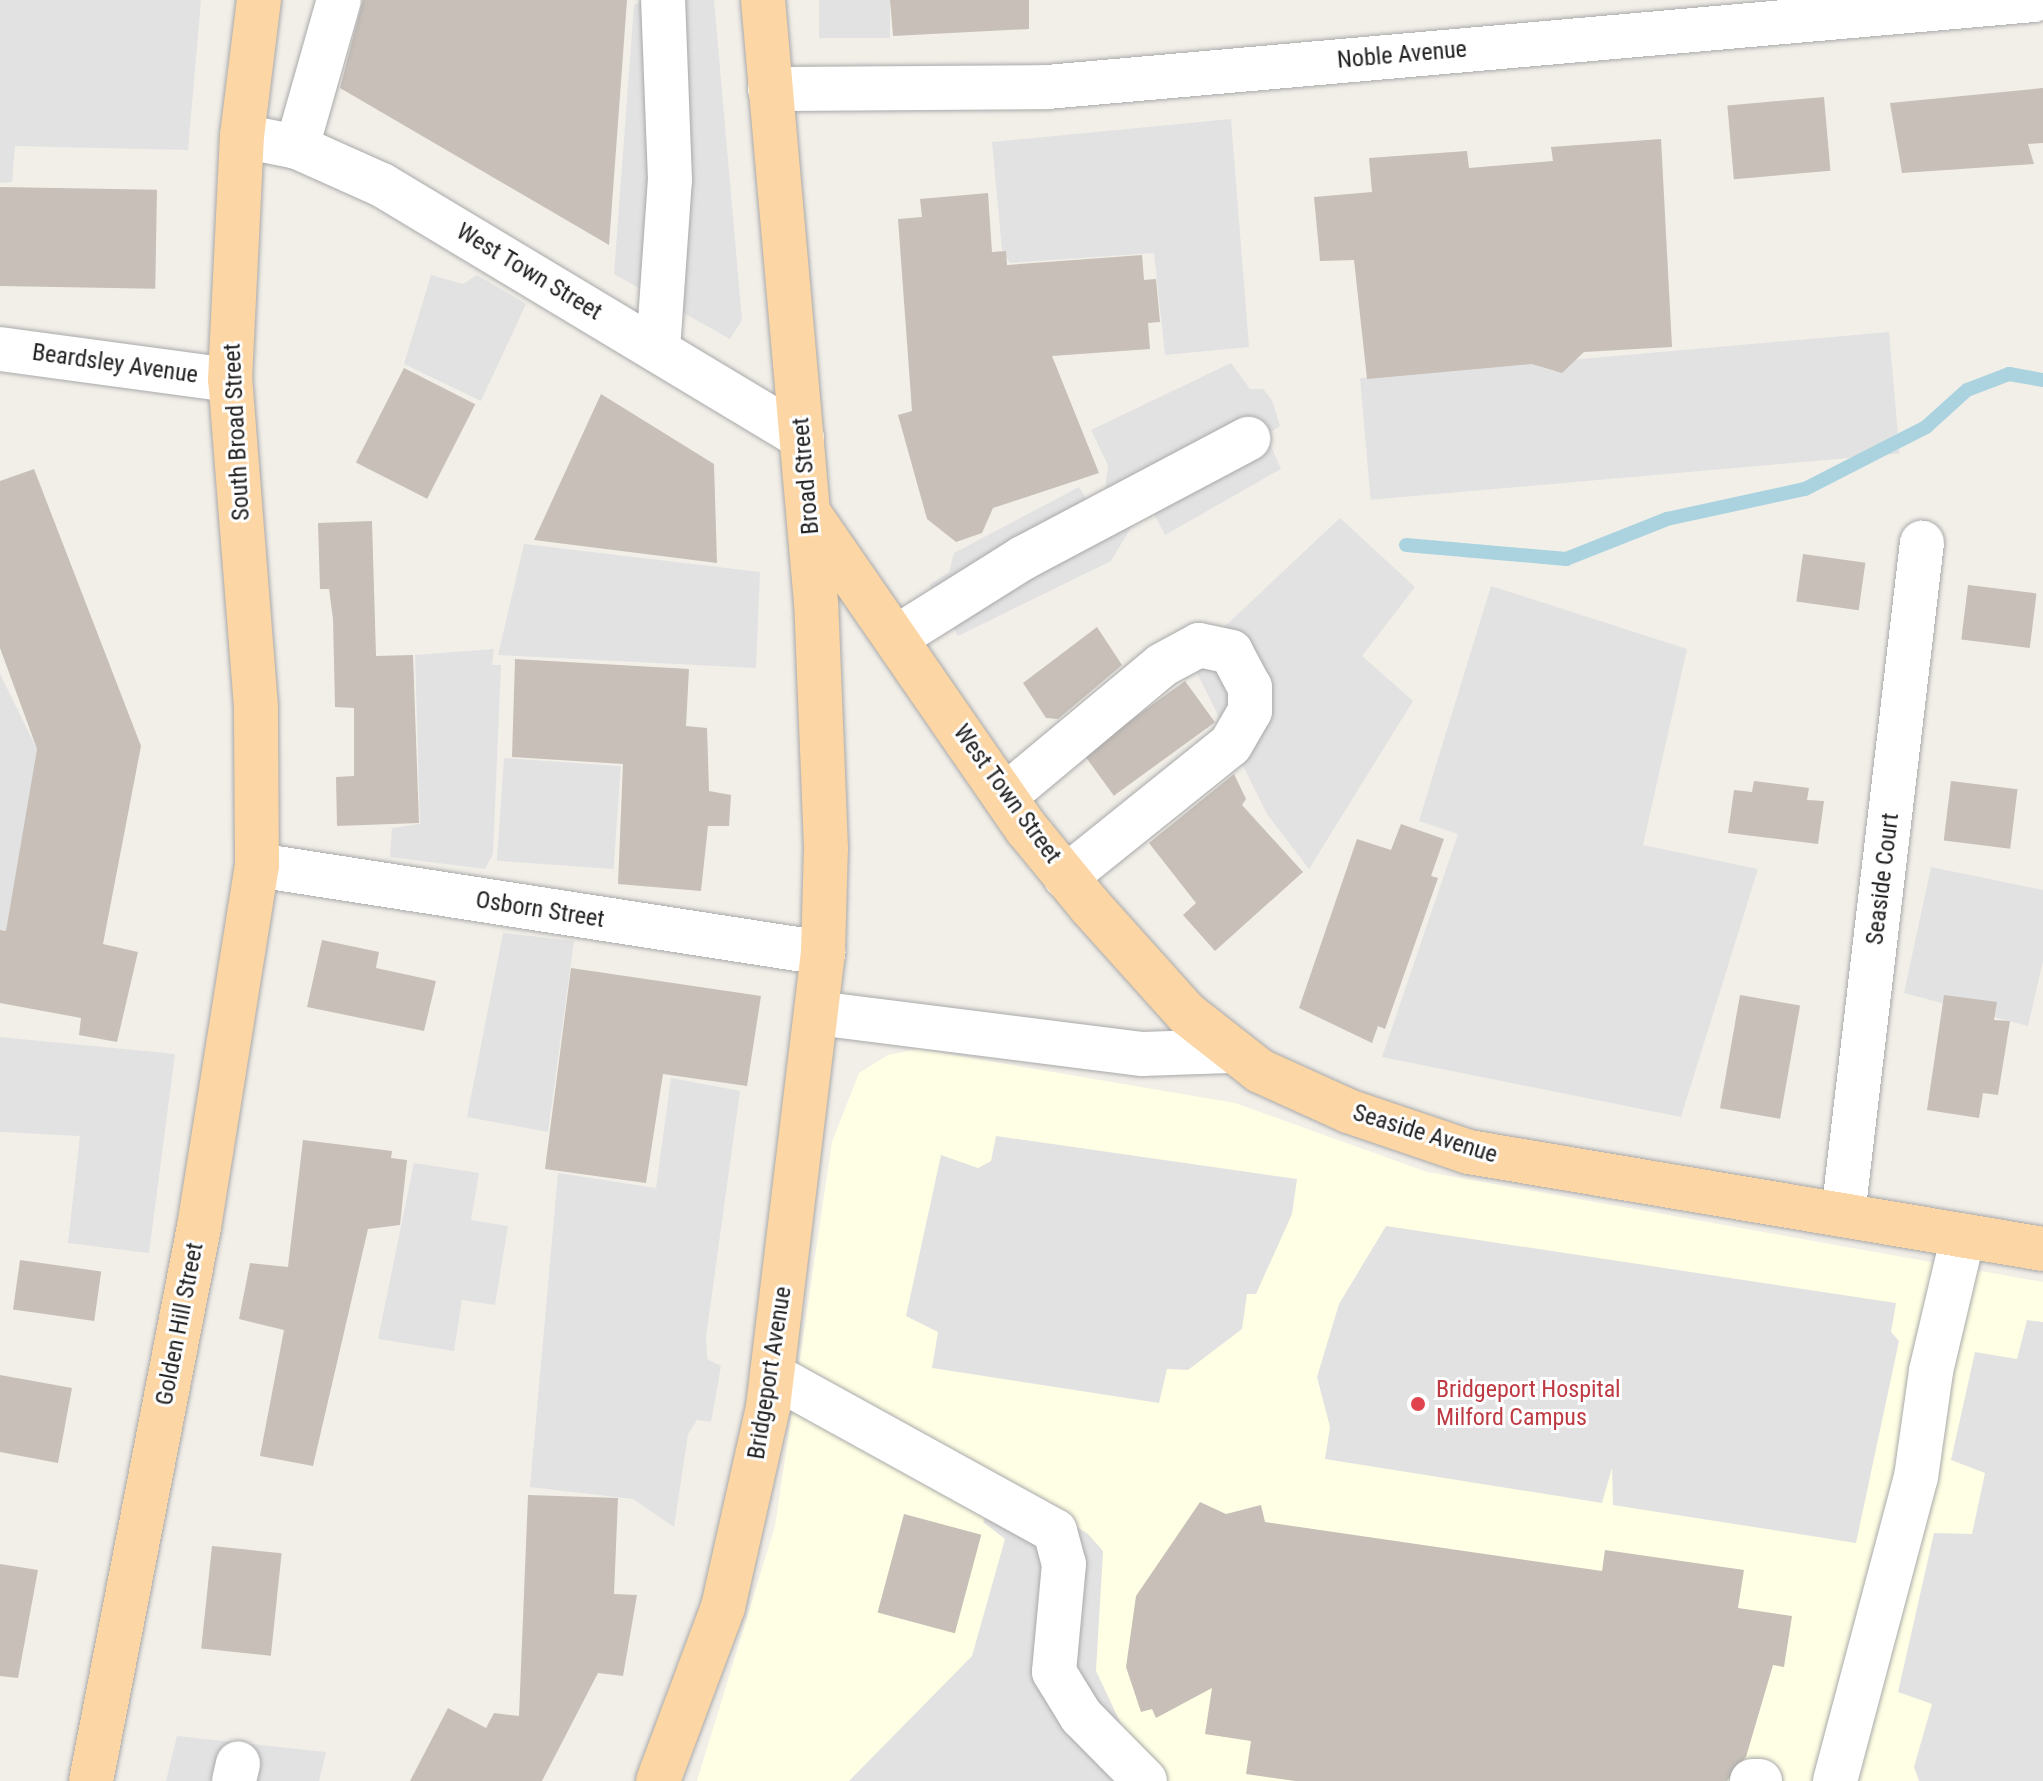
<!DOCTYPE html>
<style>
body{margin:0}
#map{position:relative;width:2043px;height:1781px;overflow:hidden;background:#f2efe9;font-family:"Roboto Condensed",sans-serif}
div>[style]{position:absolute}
.education>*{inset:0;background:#ffffe5}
.parking>*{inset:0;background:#e2e2e2;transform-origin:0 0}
.stream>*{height:14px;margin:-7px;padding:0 7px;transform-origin:7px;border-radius:7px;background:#aad3df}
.building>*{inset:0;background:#c7bfb8;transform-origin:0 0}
.roads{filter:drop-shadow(0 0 2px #a9a9a9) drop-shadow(0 0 2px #a9a9a9)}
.minor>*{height:44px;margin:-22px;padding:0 22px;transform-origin:22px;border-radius:22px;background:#fff}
.major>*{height:44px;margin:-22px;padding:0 22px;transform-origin:22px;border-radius:22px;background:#fcd6a4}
.dots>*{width:22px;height:22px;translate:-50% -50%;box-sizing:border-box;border:4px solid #fff;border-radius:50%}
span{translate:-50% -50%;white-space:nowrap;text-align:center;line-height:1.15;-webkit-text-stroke:6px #fff;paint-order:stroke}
.street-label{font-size:24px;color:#222}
.health-label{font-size:24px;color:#be3a42}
.left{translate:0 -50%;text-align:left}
</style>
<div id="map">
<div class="education">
<div style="clip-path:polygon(918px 1049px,1235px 1103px,1427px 1172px,2043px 1282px,2043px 1781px,697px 1781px,775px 1526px,832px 1142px,859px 1073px,888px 1055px)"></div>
</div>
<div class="parking">
<div style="clip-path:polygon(0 0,201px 0,188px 150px,15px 146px,12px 182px,0 183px)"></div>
<div style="clip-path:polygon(644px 0,714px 0,742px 320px,730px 339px,614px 274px,634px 5px)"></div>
<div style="left:819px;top:0;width:71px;height:38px"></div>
<div style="clip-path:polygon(1231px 119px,1249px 347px,1165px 355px,1154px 253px,1010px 263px,1002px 250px,992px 142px)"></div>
<div style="clip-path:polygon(431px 275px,463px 284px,477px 275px,526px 304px,481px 401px,404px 364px)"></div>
<div style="left:1889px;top:332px;width:122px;height:531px;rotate:85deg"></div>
<div style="clip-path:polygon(1231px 363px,1250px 389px,1263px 389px,1272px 400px,1280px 426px,1266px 435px,1281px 469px,1165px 535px,1150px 507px,1142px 509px,1111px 561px,958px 636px,929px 585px,949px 572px,954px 553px,1079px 487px,1096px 515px,1103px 511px,1108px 465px,1091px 430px)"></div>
<div style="clip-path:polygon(1340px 518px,1415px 587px,1362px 656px,1413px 701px,1309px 869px,1267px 814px,1190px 659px)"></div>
<div style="clip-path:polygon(524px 544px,760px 572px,756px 668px,498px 655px)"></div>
<div style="clip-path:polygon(1491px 586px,1687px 649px,1643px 845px,1758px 869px,1681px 1117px,1382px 1057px,1458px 834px,1419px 821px)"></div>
<div style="clip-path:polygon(494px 649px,492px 665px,501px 665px,493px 854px,485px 869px,390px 857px,392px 828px,420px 824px,415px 655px)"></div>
<div style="clip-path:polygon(0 674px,37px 749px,7px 931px,0 930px)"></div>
<div style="left:504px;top:758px;width:117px;height:103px;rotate:4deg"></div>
<div style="clip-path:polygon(1931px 867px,2043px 890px,2043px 961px,2028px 1026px,1904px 993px)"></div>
<div style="clip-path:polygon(503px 933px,574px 941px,548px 1132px,467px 1117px)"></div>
<div style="clip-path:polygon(0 1037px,175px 1054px,149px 1253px,68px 1243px,80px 1136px,0 1132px)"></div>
<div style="clip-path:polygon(671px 1078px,740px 1091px,706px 1337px,707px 1359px,721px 1366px,711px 1422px,697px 1420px,688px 1434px,674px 1527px,633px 1499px,530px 1487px,558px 1173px,656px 1188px)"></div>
<div style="clip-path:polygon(996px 1136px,1297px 1179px,1292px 1214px,1256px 1294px,1247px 1294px,1242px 1329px,1188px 1370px,1167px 1369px,1159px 1403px,932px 1368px,938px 1332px,906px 1316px,941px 1155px,978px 1168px,991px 1161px)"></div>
<div style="clip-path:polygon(414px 1163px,479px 1173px,471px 1220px,508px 1226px,495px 1305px,462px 1300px,454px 1351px,378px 1339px)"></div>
<div style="clip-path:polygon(1386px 1226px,1896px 1303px,1891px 1332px,1899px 1341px,1856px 1543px,1613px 1505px,1612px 1468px,1602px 1503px,1325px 1459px,1330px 1427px,1317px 1377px,1339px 1304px)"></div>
<div style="clip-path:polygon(2027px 1320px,2043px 1322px,2043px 1781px,1919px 1781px,1914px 1767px,1932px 1704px,1898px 1692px,1934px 1533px,1972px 1534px,1985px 1473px,1951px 1460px,1975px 1352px,2017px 1359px)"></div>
<div style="clip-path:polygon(1003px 1480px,1088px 1534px,1103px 1551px,1096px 1671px,1148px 1781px,849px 1781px,972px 1656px,1005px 1539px,983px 1522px)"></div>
<div style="clip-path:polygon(177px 1736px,326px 1752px,319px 1781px,166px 1781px)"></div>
</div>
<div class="stream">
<div style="left:1406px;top:545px;width:161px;rotate:5deg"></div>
<div style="left:1566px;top:559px;width:109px;rotate:-21.6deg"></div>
<div style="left:1667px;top:519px;width:141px;rotate:-12.3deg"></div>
<div style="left:1805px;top:489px;width:136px;rotate:-27.1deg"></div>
<div style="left:1926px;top:427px;width:55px;rotate:-42.1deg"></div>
<div style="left:1967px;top:390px;width:45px;rotate:-20.9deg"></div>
<div style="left:2009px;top:374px;width:35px;rotate:10deg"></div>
</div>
<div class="building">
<div style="clip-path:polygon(363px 0,627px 0,609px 245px,340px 88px)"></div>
<div style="clip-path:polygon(890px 0,1029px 0,1029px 29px,893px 36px)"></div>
<div style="clip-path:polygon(2043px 88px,2043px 143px,2028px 144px,2034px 164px,1902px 173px,1890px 103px)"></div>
<div style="left:1824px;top:97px;width:74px;height:97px;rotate:85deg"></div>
<div style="clip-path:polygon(1661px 139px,1672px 347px,1584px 352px,1562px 373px,1532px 364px,1367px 379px,1354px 260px,1320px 261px,1314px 197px,1372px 192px,1369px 158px,1467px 151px,1469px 168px,1553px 161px,1551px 147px)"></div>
<div style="left:0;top:187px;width:157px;height:99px;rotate:1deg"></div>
<div style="clip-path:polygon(988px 193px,992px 252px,1006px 251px,1007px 265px,1142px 255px,1144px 280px,1156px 279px,1160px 322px,1148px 323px,1150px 349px,1052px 356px,1099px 473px,993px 508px,982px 533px,956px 542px,927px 519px,898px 415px,912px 411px,898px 219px,922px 217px,920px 199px)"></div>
<div style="left:404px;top:368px;width:80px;height:106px;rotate:27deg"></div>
<div style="clip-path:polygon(601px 394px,714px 464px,717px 563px,534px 540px)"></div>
<div style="clip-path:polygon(34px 469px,141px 746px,103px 944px,138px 952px,117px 1042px,79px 1035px,81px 1018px,0 1003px,0 930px,6px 931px,37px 749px,0 648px,0 481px)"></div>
<div style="clip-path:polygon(372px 521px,376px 656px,413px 655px,419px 823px,337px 826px,336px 777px,354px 776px,354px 708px,335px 707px,333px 619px,329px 589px,320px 589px,318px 523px)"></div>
<div style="left:1803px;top:554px;width:63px;height:48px;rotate:8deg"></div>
<div style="left:1968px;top:585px;width:69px;height:55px;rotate:7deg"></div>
<div style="clip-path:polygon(1097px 627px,1122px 665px,1058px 719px,1046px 718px,1023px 683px)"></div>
<div style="clip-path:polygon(515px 659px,689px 669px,686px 726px,707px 728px,709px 791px,731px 795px,729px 826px,708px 826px,701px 891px,618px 884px,623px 764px,512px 757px)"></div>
<div style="left:1185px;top:681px;width:51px;height:125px;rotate:54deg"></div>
<div style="clip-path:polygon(1234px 774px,1246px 799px,1242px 805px,1303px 872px,1215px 951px,1183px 915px,1196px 903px,1149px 843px)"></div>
<div style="clip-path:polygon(1754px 781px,1809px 788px,1807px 800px,1824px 801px,1818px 844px,1728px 833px,1734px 790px,1752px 792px)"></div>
<div style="left:1951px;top:781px;width:67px;height:60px;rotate:7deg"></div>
<div style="clip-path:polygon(1401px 824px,1444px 839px,1431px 876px,1438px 878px,1385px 1029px,1378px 1026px,1372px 1043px,1299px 1008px,1357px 839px,1391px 850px)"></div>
<div style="clip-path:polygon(322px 940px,379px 952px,376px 968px,436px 981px,424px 1031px,307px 1007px)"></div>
<div style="clip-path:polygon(571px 968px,761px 996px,747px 1086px,663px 1074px,646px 1183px,545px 1169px)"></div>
<div style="left:1740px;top:995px;width:61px;height:115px;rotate:10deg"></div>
<div style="clip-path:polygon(1944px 995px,1997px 1002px,1994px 1020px,2010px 1021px,1998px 1095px,1983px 1093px,1979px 1118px,1927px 1110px)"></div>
<div style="clip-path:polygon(303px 1140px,392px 1151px,391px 1158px,407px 1160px,400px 1225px,368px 1229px,313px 1466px,260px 1456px,284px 1330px,239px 1319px,250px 1263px,288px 1267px)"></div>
<div style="left:20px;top:1260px;width:82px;height:50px;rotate:8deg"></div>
<div style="clip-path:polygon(0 1375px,72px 1388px,58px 1463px,0 1452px)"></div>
<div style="clip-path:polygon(528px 1495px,618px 1498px,614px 1594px,637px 1595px,623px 1676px,598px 1673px,542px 1781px,410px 1781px,448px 1708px,486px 1728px,494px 1713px,519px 1716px)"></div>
<div style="clip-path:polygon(1200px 1502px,1226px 1514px,1261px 1505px,1265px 1522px,1602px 1571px,1605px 1550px,1744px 1570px,1738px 1608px,1792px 1616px,1784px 1667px,1773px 1665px,1746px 1757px,1727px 1781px,1295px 1781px,1246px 1774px,1251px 1741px,1205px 1734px,1212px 1688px,1156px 1718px,1152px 1709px,1141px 1712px,1126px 1667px,1136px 1596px)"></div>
<div style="left:904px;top:1514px;width:80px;height:102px;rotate:15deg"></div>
<div style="left:212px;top:1546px;width:70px;height:103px;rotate:6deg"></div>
<div style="clip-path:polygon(0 1564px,38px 1570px,18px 1678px,0 1676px)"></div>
</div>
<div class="roads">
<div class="minor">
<div style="left:770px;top:89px;width:277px;rotate:-0.4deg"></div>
<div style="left:1047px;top:87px;width:991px;rotate:-5.04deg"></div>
<div style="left:242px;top:136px;width:56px;rotate:11.3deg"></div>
<div style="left:297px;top:147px;width:93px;rotate:24.1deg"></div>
<div style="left:382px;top:185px;width:490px;rotate:31deg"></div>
<div style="left:297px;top:147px;width:153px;rotate:-74.1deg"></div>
<div style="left:0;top:349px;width:232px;rotate:7.7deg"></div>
<div style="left:658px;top:350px;width:170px;rotate:-86deg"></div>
<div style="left:670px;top:180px;width:180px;rotate:-92.2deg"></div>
<div style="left:897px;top:637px;width:149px;rotate:-32.1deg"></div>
<div style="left:1023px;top:558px;width:255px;rotate:-27.9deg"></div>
<div style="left:1005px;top:796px;width:204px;rotate:-39.8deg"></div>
<div style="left:1162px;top:665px;width:42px;rotate:-28.4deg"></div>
<div style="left:1199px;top:645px;width:33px;rotate:12deg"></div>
<div style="left:1231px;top:652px;width:40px;rotate:62deg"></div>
<div style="left:1250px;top:687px;width:24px;rotate:90deg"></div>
<div style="left:1250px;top:711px;width:39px;rotate:120deg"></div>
<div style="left:1230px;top:745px;width:211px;rotate:141.2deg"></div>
<div style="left:257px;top:865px;width:573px;rotate:8.84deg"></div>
<div style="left:817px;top:1013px;width:328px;rotate:7.2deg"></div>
<div style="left:1142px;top:1054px;width:88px;rotate:-2deg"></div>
<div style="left:1843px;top:1215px;width:677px;rotate:-83.3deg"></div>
<div style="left:772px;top:1375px;width:323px;rotate:28.9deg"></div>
<div style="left:1055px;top:1531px;width:34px;rotate:75deg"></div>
<div style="left:1064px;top:1564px;width:108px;rotate:95.3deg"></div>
<div style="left:1054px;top:1672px;width:52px;rotate:58.5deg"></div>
<div style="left:1081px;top:1716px;width:91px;rotate:45.4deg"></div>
<div style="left:234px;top:1781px;width:18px;rotate:-77deg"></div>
<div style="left:1752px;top:1781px;width:8px"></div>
<div style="left:1835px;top:1781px;width:315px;rotate:-75.1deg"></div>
<div style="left:1916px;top:1477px;width:107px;rotate:-81.9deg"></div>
<div style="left:1931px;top:1371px;width:139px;rotate:-76.7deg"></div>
</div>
<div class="major">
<div style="left:810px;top:515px;width:382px;rotate:55.4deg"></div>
<div style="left:1027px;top:829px;width:99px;rotate:50.7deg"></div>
<div style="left:1090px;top:906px;width:144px;rotate:48.1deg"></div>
<div style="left:1186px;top:1013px;width:94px;rotate:38.1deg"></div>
<div style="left:1260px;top:1071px;width:97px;rotate:24.4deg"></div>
<div style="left:1348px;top:1111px;width:128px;rotate:18.7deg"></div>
<div style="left:1469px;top:1152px;width:582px;rotate:9.59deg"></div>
<div style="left:91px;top:1781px;width:564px;rotate:-78.97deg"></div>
<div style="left:199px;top:1227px;width:367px;rotate:-80.9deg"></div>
<div style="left:257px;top:865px;width:158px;rotate:-90.4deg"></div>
<div style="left:256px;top:707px;width:328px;rotate:-94.5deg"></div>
<div style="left:230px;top:380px;width:244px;rotate:-87.2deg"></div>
<div style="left:242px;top:136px;width:137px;rotate:-82.9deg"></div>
<div style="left:658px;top:1781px;width:186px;rotate:-69.5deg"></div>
<div style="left:723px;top:1607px;width:205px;rotate:-77.3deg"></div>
<div style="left:768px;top:1407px;width:457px;rotate:-83.1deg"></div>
<div style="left:823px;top:953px;width:105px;rotate:-88.4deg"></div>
<div style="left:826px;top:848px;width:245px;rotate:-92.3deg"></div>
<div style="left:816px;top:603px;width:605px;rotate:-95.02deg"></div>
</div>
</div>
<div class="dots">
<div style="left:1418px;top:1404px;background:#e0444e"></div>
</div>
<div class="street-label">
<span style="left:1402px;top:55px;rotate:-5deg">Noble Avenue</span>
<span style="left:529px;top:272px;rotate:31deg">West Town Street</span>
<span style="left:115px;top:364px;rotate:8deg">Beardsley Avenue</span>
<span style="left:237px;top:432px;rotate:-93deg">South Broad Street</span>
<span style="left:806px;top:476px;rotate:-95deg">Broad Street</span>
<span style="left:1007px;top:794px;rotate:54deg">West Town Street</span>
<span style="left:1883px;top:879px;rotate:-83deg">Seaside Court</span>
<span style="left:540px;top:910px;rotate:9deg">Osborn Street</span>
<span style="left:1425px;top:1134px;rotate:17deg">Seaside Avenue</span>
<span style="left:180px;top:1324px;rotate:-79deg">Golden Hill Street</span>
<span style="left:770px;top:1373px;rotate:-81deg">Bridgeport Avenue</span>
</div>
<div class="health-label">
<span class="left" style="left:1436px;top:1404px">Bridgeport Hospital<br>Milford Campus</span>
</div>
</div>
